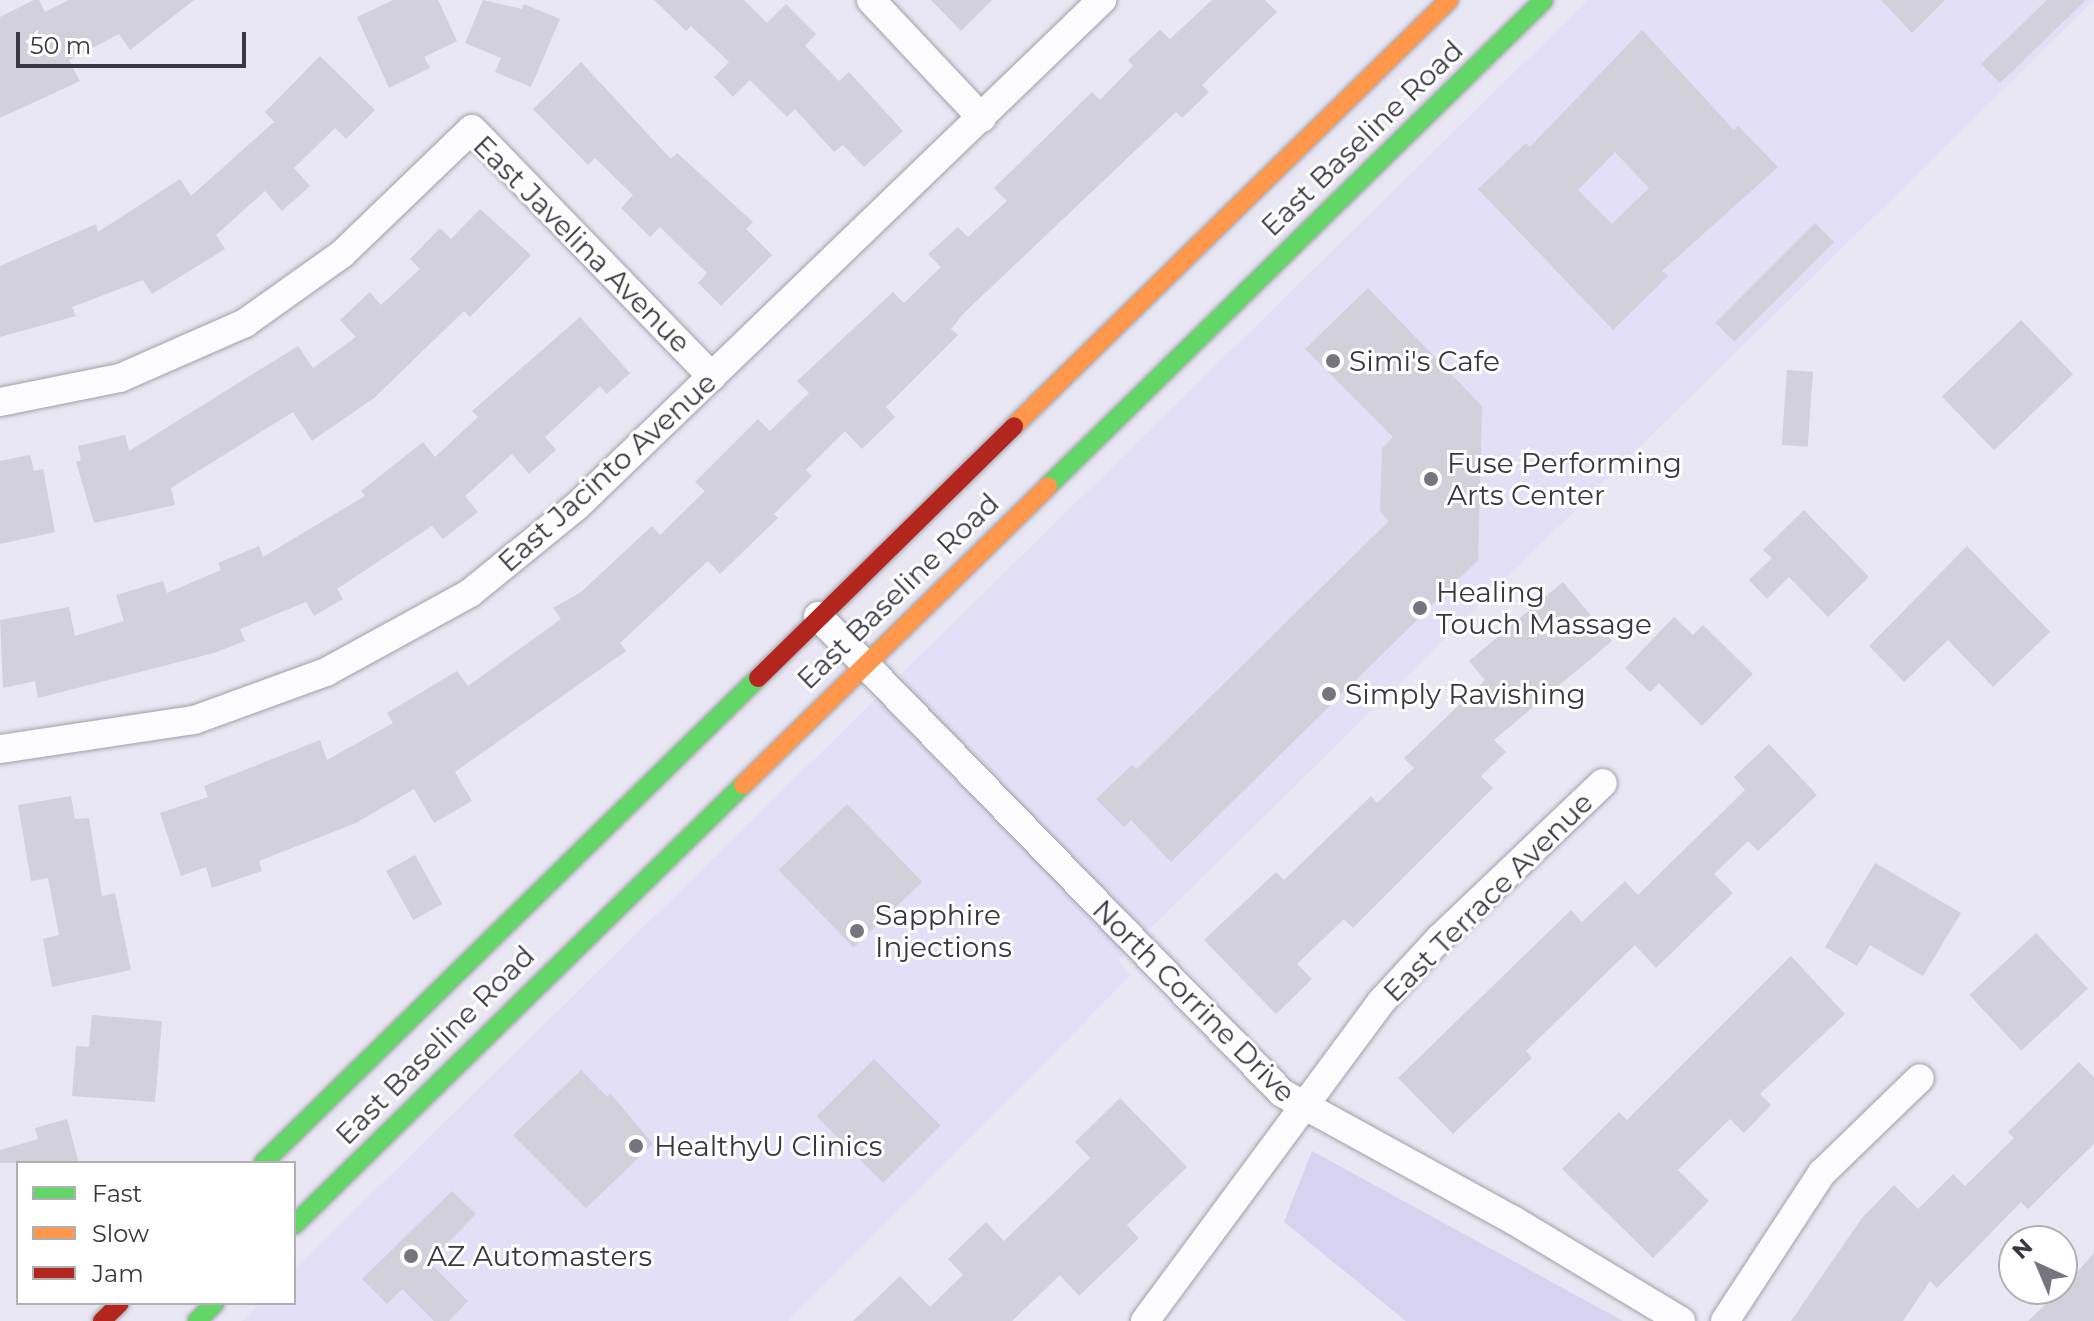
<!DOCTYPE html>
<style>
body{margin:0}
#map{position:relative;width:2094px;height:1321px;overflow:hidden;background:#e8e7f3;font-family:Montserrat,sans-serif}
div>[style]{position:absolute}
.built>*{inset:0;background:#e2dff6}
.green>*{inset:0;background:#d6d2f0}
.building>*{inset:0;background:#d2d0db;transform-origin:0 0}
.roads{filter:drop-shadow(0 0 2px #a2a0a9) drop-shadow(0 0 2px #a2a0a9)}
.street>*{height:28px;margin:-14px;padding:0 14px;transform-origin:14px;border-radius:14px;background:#fcfbfd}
.fast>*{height:18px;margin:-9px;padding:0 9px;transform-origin:9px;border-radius:9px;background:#63d668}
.slow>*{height:18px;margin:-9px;padding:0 9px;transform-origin:9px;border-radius:9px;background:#ff974d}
.jam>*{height:18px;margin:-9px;padding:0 9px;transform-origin:9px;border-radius:9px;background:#b3261e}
.dots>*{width:22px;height:22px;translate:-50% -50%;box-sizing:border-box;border:4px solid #fff;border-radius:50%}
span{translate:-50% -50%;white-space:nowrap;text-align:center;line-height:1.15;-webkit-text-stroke:6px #fff;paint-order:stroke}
.street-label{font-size:28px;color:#393741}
.poi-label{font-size:28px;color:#393741}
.left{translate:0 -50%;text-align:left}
.legend{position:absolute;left:16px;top:1161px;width:280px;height:144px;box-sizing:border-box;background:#fff;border:2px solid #b0afb3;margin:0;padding:10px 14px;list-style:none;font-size:24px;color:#393741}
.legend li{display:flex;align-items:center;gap:16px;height:40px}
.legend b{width:40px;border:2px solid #b0afb3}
.north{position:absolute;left:1998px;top:1225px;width:80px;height:80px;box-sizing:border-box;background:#fff;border:2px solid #b0afb3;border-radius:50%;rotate:316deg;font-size:22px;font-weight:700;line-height:32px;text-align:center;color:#393741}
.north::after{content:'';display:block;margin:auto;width:28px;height:36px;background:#76757f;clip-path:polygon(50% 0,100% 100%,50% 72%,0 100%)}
.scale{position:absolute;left:16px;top:32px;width:230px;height:36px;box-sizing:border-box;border:4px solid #393741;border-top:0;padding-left:10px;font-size:24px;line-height:28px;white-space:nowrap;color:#393741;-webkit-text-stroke:6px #fff;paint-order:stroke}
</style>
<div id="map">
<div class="built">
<div style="clip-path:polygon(1588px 0,2094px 0,1118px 960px,1131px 975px,788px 1321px,242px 1321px,260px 1303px,294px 1303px,294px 1270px)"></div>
</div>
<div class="green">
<div style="clip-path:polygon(1312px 1151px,1623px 1321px,1406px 1321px,1284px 1222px)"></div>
</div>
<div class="building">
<div style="clip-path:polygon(34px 0,39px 0,45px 12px,69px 0,194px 0,130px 50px,119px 34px,69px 60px,80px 81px,0 118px,0 17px)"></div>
<div style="clip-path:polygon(393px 0,438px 0,457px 41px,424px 57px,430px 68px,389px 88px,357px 17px)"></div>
<div style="clip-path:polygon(483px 0,522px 9px,524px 4px,560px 19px,531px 87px,495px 72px,501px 58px,465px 43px)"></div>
<div style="clip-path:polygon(654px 0,744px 0,767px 23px,786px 4px,816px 34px,805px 46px,839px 81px,849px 72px,903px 131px,864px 167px,843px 145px,834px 152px,795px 109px,787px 117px,750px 80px,733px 97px,714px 77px,729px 62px,691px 26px,686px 31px)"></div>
<div style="clip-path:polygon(931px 0,992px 0,961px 31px)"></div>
<div style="clip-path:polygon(1212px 0,1265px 0,1277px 12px,1202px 85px,1209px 92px,1182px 118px,1176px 112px,964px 313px,951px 329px,958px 335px,886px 407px,895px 417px,862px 449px,845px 431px,806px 470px,812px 476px,774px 514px,778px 518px,720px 574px,708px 561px,620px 643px,626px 651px,455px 772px,472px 801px,434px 823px,414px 789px,356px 823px,259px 861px,262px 871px,212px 888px,206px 867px,181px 876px,160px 813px,208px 797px,204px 786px,320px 740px,327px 760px,393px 723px,387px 713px,457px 671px,468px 686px,561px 619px,553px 608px,581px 592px,652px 526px,660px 535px,705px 491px,695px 482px,758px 419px,770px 431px,809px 393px,797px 381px,893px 292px,904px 303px,941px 267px,928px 254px,958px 227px,968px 237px,1007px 201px,994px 188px,1092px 92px,1100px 100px,1133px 66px,1128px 60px,1160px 30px,1170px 39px)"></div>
<div style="clip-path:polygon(1881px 0,1945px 0,1912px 33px)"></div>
<div style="clip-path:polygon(2047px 0,2086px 0,2000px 83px,1981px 64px)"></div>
<div style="clip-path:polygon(evenodd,1642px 30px,1734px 130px,1738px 126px,1778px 167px,1662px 271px,1668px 276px,1613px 330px,1478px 189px,1526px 143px,1530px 147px,1642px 30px,1615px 152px,1649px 188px,1612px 224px,1578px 190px,1615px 152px)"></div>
<div style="clip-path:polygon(320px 56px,375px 110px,346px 139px,335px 128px,294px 168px,310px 186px,282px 211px,265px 191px,216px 235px,225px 249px,152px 294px,143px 280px,72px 307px,76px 316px,0 337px,0 266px,96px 224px,98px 232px,180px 179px,191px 196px,274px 122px,265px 112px)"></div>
<div style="clip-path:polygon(581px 62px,671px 159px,677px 153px,753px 222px,746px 229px,772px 255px,721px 306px,698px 283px,707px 273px,660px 227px,650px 237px,621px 208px,633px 195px,595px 158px,588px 165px,533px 109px)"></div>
<div style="clip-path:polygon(480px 209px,531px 255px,470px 317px,464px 311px,374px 398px,312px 441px,293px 412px,171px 488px,175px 505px,94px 523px,76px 462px,81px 460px,78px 446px,125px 435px,129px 451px,298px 346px,313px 368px,356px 337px,340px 320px,370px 292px,381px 305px,420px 269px,410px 259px,440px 228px,451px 239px)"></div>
<div style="left:1815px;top:223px;width:27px;height:141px;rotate:45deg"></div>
<div style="clip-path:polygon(1368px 288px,1482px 406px,1478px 560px,1171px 862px,1131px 820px,1124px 827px,1096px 799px,1132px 765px,1137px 769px,1389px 521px,1380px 511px,1382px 448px,1393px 437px,1305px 349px)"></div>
<div style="clip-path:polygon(580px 317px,630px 373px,607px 394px,600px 386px,545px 437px,556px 450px,529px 474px,512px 454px,465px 496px,478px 512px,443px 539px,432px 526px,337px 589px,343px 599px,314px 616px,306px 602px,240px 629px,245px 641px,214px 653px,38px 698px,35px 681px,3px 688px,0 620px,69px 607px,75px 636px,124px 621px,116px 595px,163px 581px,167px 593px,221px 570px,218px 563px,259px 546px,263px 557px,365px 496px,361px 491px,423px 442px,435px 457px,478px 417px,472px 411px)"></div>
<div style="left:2021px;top:320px;width:75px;height:110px;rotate:46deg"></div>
<div style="left:1787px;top:370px;width:26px;height:75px;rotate:4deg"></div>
<div style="clip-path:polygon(30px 455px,34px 471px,43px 469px,55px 532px,0 544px,0 461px)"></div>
<div style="clip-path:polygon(1804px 510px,1869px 577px,1828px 617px,1789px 577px,1767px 599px,1749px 580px,1772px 558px,1763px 550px)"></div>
<div style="clip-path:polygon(1967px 546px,2050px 632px,1993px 687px,1948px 640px,1904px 682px,1869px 646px)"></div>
<div style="clip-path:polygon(1563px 582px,1612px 641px,1494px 740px,1506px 752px,1481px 776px,1493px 788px,1353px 928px,1344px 919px,1297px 964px,1312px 979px,1276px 1014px,1204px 940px,1276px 872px,1284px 880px,1371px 796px,1377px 803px,1414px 768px,1404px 758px,1485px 680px,1469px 661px)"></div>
<div style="clip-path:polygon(1674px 617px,1693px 635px,1703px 625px,1753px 674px,1702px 726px,1659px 683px,1650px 692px,1625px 668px)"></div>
<div style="clip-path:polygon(1769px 744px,1817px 795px,1758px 851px,1748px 841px,1714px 874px,1733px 893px,1656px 968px,1635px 945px,1526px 1051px,1532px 1058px,1453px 1134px,1398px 1078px,1571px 910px,1582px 922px,1625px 881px,1638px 895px,1745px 790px,1734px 777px)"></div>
<div style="clip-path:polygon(71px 796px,75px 819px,89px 818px,102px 896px,115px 893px,131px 970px,52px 987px,43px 939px,59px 935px,48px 878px,31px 881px,18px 805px)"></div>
<div style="left:847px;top:804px;width:108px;height:95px;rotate:46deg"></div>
<div style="left:415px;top:855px;width:56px;height:33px;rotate:61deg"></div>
<div style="clip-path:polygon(1875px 863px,1961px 913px,1923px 976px,1870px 945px,1857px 966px,1825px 947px)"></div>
<div style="left:2036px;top:933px;width:76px;height:91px;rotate:47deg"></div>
<div style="clip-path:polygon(1791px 956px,1845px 1014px,1760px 1094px,1771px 1105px,1744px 1133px,1730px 1119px,1678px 1170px,1709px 1201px,1653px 1258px,1562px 1169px,1619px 1112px,1627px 1120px)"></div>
<div style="clip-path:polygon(92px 1015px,162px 1021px,155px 1102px,72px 1096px,76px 1046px,89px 1047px)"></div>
<div style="left:874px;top:1059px;width:94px;height:81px;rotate:45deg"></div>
<div style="clip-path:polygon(2079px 1062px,2094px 1077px,2094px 1144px,2028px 1209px,2021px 1202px,1937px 1288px,1930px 1281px,1903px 1321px,1791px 1321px,1862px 1218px,1894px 1185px,1918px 1209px,1953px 1174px,1965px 1186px,2014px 1138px,2008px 1132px)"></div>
<div style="clip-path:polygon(581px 1070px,607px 1097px,610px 1093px,653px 1144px,586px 1208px,513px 1135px)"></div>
<div style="clip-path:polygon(1120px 1098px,1187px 1167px,1127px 1225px,1139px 1238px,1079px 1296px,1060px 1275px,1012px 1321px,853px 1321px,900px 1276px,930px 1307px,963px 1275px,948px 1259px,986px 1222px,1004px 1241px,1090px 1158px,1075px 1142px)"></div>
<div style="clip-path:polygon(67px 1119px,79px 1163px,0 1163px,0 1150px,38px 1139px,35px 1128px)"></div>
<div style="clip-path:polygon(452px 1191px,476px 1214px,429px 1262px,468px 1301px,449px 1321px,434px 1321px,402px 1289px,387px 1304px,362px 1279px)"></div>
<div style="clip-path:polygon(2094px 1253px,2094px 1321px,2028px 1321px,2062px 1289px)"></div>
</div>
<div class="roads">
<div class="street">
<div style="left:871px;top:0;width:162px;rotate:46.8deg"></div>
<div style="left:0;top:402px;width:122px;rotate:-11.3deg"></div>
<div style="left:120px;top:378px;width:137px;rotate:-23.7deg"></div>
<div style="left:245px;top:323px;width:119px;rotate:-35.4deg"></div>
<div style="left:342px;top:254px;width:180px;rotate:-43.9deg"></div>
<div style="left:472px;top:129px;width:345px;rotate:45.9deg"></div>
<div style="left:818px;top:616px;width:665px;rotate:45.79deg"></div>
<div style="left:1282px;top:1093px;width:264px;rotate:28.8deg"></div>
<div style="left:1513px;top:1220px;width:196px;rotate:31deg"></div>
<div style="left:0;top:749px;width:196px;rotate:-8.5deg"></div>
<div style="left:194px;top:720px;width:140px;rotate:-20deg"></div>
<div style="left:326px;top:672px;width:164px;rotate:-28.7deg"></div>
<div style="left:470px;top:593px;width:136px;rotate:-39.1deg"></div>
<div style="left:576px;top:507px;width:731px;rotate:-43.95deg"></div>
<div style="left:1145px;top:1321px;width:397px;rotate:-53.5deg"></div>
<div style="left:1381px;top:1002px;width:86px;rotate:-47.4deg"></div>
<div style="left:1439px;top:939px;width:226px;rotate:-43.6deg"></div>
<div style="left:1725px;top:1321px;width:177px;rotate:-56.8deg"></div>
<div style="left:1822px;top:1173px;width:136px;rotate:-44.1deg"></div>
</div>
<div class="fast">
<div style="left:1048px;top:486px;width:694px;rotate:-44.42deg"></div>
<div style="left:263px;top:1163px;width:693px;rotate:-44.42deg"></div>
<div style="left:294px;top:1225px;width:629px;rotate:-44.42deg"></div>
<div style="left:197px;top:1321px;width:25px;rotate:-45deg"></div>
</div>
<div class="slow">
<div style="left:1014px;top:426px;width:609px;rotate:-44.4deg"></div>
<div style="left:743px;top:785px;width:427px;rotate:-44.4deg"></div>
</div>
<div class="jam">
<div style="left:758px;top:678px;width:359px;rotate:-44.5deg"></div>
<div style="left:102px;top:1321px;width:25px;rotate:-45deg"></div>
</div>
</div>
<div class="dots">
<div style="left:1333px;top:361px;background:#76757f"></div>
<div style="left:1431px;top:479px;background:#76757f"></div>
<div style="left:1420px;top:608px;background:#76757f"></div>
<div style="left:1329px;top:694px;background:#76757f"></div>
<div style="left:857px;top:931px;background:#76757f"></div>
<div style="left:636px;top:1146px;background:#76757f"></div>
<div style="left:411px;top:1256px;background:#76757f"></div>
</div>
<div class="street-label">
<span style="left:1362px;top:138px;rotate:-44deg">East Baseline Road</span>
<span style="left:582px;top:244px;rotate:45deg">East Javelina Avenue</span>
<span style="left:607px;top:472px;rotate:-42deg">East Jacinto Avenue</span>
<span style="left:898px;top:591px;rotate:-44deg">East Baseline Road</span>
<span style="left:1488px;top:897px;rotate:-45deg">East Terrace Avenue</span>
<span style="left:1194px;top:1001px;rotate:45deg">North Corrine Drive</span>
<span style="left:435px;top:1045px;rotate:-45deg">East Baseline Road</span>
</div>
<div class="poi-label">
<span class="left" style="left:1349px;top:361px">Simi's Cafe</span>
<span class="left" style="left:1447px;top:479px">Fuse Performing<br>Arts Center</span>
<span class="left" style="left:1436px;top:608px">Healing<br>Touch Massage</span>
<span class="left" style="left:1345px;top:694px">Simply Ravishing</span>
<span class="left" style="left:875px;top:931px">Sapphire<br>Injections</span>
<span class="left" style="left:654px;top:1146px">HealthyU Clinics</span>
<span class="left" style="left:427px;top:1256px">AZ Automasters</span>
</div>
<ul class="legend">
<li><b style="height:10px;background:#63d668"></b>Fast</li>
<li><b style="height:10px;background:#ff974d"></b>Slow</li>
<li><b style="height:10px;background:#b3261e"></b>Jam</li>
</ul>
<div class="north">N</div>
<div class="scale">50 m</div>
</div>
